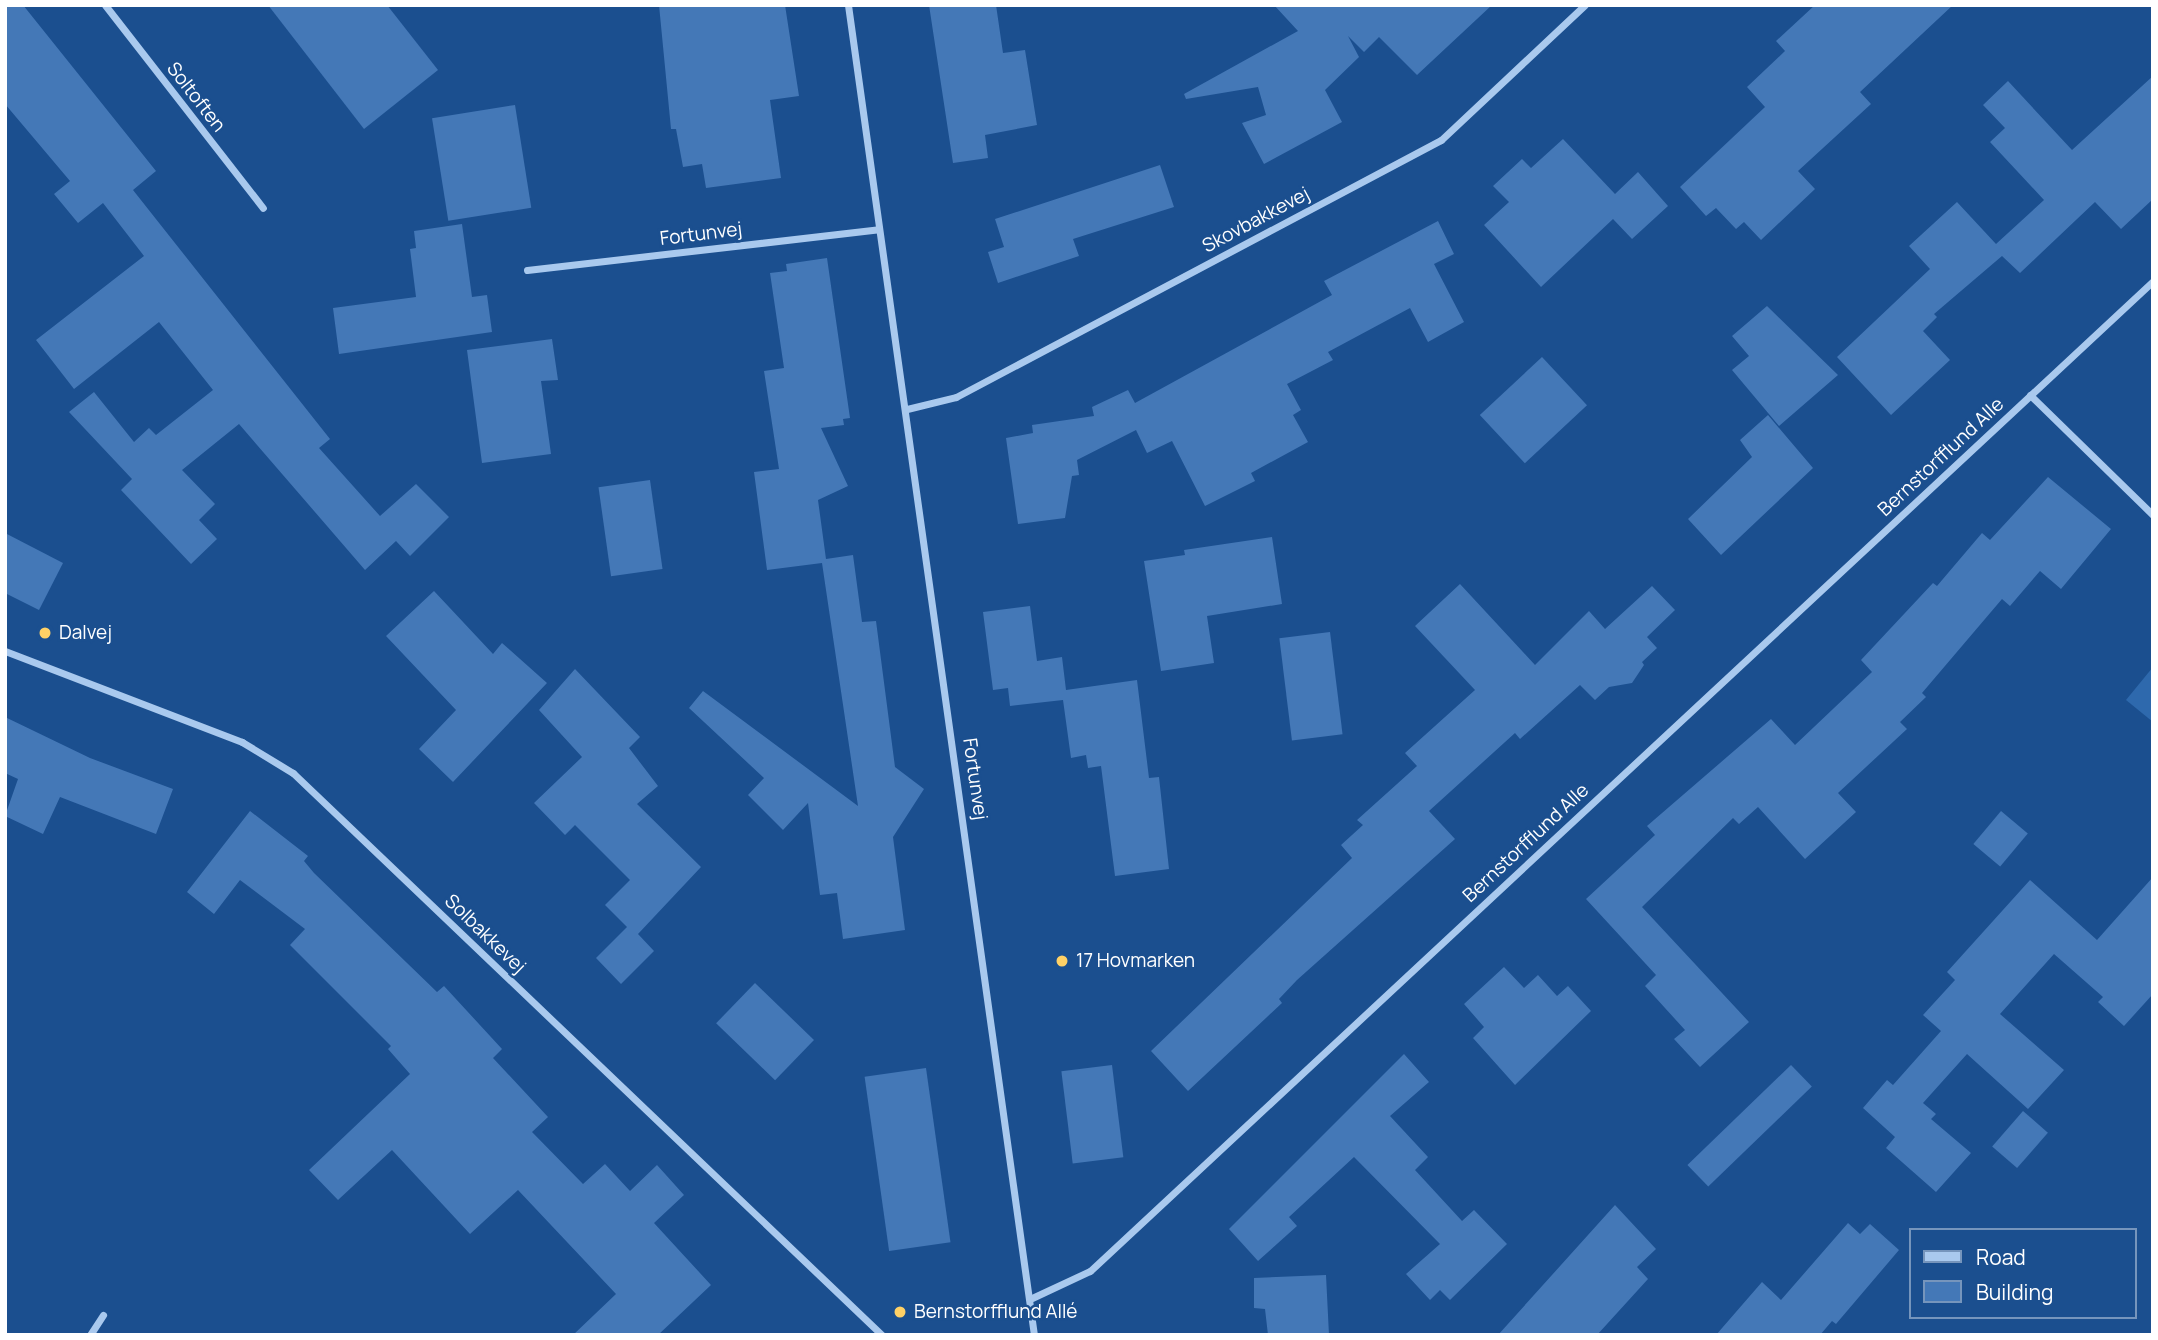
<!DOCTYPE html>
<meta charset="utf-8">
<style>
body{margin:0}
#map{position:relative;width:2158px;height:1340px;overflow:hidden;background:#1b4f8f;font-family:Manrope,sans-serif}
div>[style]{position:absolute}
.green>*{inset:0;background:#2e69ad}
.building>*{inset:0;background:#4478b7;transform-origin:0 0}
.minor>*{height:7px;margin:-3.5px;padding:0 3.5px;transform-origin:3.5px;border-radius:3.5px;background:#a9c9ee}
.dots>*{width:19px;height:19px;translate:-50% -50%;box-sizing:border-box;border:4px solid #1b4f8f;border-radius:50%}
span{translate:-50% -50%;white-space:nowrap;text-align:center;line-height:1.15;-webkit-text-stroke:5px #1b4f8f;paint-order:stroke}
.street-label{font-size:19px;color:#fff}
.poi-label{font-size:19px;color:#fff}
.left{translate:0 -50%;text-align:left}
.frame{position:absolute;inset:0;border:7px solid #fff;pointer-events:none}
.legend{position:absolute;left:1909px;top:1228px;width:228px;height:91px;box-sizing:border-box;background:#1b4f8f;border:2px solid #7695bc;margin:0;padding:9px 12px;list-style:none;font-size:21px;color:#fff}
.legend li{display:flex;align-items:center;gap:14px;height:35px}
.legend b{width:35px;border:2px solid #7695bc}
</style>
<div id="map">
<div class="green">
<div style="clip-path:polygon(2153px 667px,2153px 722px,2126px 700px)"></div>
</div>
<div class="building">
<div style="clip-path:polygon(5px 5px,23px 5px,156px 171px,133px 190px,330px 439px,319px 448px,380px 516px,416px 484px,449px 517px,410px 556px,396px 541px,365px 570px,239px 424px,182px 470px,215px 504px,199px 520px,217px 539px,191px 564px,121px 490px,132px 479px,69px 412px,94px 392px,134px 442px,149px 428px,156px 435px,213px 390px,159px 322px,74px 389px,36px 340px,144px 256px,103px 203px,78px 223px,54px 194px,70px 181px,5px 104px)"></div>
<div style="clip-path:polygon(268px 5px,387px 5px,438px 70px,364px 129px)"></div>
<div style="clip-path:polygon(659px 5px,785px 5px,799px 96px,770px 100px,781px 178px,706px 188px,702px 164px,683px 167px,676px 129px,671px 129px)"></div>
<div style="clip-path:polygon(929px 5px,996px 5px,1003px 53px,1025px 50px,1037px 125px,985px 135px,988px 158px,953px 163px)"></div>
<div style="clip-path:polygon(1274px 5px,1492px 5px,1417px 75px,1379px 37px,1364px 52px,1348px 36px,1359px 57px,1325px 90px,1342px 122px,1264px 164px,1242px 123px,1266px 115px,1258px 87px,1186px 99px,1184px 94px,1298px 31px)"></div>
<div style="clip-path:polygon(1815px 5px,1953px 5px,1860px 92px,1871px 104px,1798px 171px,1815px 189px,1761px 240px,1744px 222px,1736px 229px,1716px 208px,1706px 216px,1680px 187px,1765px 107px,1747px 87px,1785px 51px,1776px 41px)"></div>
<div style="clip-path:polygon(2153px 76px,2153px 199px,2121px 229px,2095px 202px,2020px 273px,2002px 256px,1934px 314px,1937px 317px,1923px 331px,1950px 360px,1891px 415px,1837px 357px,1930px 269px,1909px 246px,1957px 202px,1996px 244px,2044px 200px,1990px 142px,2005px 128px,1983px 105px,2008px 81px,2072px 150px)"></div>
<div style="left:515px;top:105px;width:104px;height:84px;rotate:81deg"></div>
<div style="clip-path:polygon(1563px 139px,1615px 194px,1638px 172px,1668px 206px,1632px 239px,1613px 219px,1541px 287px,1484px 225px,1509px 202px,1493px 186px,1522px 159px,1531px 168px)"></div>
<div style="clip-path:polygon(1160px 165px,1174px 207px,1073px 239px,1079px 256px,998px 283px,988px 252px,1004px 247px,995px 219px)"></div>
<div style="clip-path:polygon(1438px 221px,1454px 254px,1434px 264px,1464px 322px,1428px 342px,1410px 308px,1328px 352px,1333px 360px,1287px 384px,1301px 410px,1293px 415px,1308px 442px,1251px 473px,1255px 481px,1205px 506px,1172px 441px,1147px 453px,1136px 430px,1077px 460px,1079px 475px,1072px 476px,1065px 518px,1018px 524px,1006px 438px,1033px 433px,1032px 425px,1094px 416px,1092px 407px,1128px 390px,1135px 403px,1332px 295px,1324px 281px)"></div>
<div style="clip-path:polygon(462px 224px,472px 297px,487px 295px,492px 332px,339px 354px,333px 308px,416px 297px,410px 249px,416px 248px,414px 231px)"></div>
<div style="clip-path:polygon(827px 258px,850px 418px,843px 419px,844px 425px,821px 428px,848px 486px,818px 500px,826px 559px,853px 555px,862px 622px,876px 621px,895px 767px,924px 789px,893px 837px,905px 930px,843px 939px,837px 893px,820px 895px,808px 803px,783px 830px,748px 795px,764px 778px,689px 708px,703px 691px,858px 806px,822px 563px,767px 570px,754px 472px,779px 469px,764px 371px,784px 368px,770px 273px,787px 271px,786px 264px)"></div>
<div style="clip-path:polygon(1767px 306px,1838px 375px,1779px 426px,1732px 370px,1749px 356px,1732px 336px)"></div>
<div style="clip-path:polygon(552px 339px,558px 380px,541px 381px,551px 454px,482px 463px,467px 350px)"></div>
<div style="left:1542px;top:357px;width:66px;height:85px;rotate:47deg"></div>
<div style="clip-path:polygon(1768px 415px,1813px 468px,1721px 555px,1688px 519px,1752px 457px,1740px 440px)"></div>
<div style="clip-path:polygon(2048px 477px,2111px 529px,2061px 589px,2040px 571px,2010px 606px,2002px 599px,1922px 693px,1926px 697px,1900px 722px,1907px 729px,1838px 793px,1856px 812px,1805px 859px,1758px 807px,1739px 824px,1733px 818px,1642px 907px,1749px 1022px,1700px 1067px,1674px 1039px,1685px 1030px,1645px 986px,1656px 975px,1586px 899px,1655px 835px,1647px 826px,1771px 719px,1795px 745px,1872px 672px,1861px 660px,1933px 583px,1937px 586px,1982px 533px,1990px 540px)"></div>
<div style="left:650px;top:480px;width:90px;height:52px;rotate:82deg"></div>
<div style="clip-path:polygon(5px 533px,63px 563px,39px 610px,5px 593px)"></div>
<div style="clip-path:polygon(1272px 537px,1282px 604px,1207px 616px,1214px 663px,1161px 671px,1144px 561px,1185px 555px,1184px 550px)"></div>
<div style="clip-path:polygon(1460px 584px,1535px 665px,1589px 611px,1605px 629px,1652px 586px,1675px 610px,1647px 637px,1657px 648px,1642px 662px,1644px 665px,1632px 683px,1609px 687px,1595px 700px,1580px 685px,1520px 739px,1515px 733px,1429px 811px,1455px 839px,1297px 980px,1279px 999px,1282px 1003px,1188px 1091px,1151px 1051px,1352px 858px,1341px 845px,1363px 825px,1357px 820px,1417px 766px,1405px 753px,1475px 690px,1415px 626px)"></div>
<div style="clip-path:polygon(434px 591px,493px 654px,502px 643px,547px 683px,453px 782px,419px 749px,456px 710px,386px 636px)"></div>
<div style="clip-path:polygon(1030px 606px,1037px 661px,1062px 657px,1066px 690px,1137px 680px,1149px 778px,1159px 777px,1169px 869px,1115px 876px,1101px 766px,1088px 768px,1086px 755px,1071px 758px,1063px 700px,1010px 706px,1008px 688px,993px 690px,983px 612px)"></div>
<div style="left:1330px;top:632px;width:103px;height:51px;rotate:83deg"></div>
<div style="clip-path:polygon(575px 669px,640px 737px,629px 748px,658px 786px,637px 804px,701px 867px,638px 934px,654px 951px,621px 984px,596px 958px,627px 927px,605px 905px,630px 880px,575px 825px,565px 835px,534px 803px,582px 757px,539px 710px)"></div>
<div style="clip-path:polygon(5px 717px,90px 758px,173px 789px,156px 834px,60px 797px,43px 834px,5px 816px,18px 779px,5px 773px)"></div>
<div style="clip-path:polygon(250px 811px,308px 856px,304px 861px,314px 873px,437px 992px,444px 986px,502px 1049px,493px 1058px,548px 1117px,532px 1132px,583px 1184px,605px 1164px,630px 1191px,657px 1165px,684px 1195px,654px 1223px,711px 1285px,658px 1335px,573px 1335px,616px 1294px,518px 1190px,470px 1234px,392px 1150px,338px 1200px,309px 1170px,410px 1074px,388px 1049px,391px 1046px,290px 945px,305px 929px,240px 880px,214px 914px,187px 892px)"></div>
<div style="left:2001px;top:811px;width:35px;height:43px;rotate:40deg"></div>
<div style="clip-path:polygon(2153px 877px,2153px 994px,2124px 1026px,2098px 1002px,2103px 997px,2054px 954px,2000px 1014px,2064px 1070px,2028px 1109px,1967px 1054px,1923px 1103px,1936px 1114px,1931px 1119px,1971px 1153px,1936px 1192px,1886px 1148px,1895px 1137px,1863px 1108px,1887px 1080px,1893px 1085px,1941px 1031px,1923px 1015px,1955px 980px,1947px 972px,2030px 880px,2097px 940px)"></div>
<div style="clip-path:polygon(1504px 967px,1524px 988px,1538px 975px,1557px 996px,1568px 986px,1591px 1011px,1515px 1085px,1473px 1038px,1484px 1027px,1464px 1004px)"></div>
<div style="left:755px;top:983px;width:82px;height:56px;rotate:44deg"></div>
<div style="clip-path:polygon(1404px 1054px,1429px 1082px,1390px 1116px,1428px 1157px,1415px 1170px,1462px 1221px,1474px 1210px,1507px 1244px,1450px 1300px,1440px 1290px,1430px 1300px,1406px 1274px,1440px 1244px,1354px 1157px,1289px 1217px,1297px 1226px,1258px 1261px,1229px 1229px)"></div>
<div style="left:1112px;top:1065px;width:93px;height:51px;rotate:83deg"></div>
<div style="left:1791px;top:1065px;width:30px;height:144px;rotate:46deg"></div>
<div style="left:926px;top:1068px;width:176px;height:62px;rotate:82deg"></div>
<div style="left:2023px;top:1111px;width:33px;height:47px;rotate:41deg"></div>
<div style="clip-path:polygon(1615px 1205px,1656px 1249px,1637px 1267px,1648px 1279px,1597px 1335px,1498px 1335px)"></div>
<div style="clip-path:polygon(1848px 1223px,1860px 1234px,1870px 1224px,1899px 1250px,1836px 1324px,1832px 1321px,1820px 1335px,1716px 1335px,1762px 1282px,1781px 1300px)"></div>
<div style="clip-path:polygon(1326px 1275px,1329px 1335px,1268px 1335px,1265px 1309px,1254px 1308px,1254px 1278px)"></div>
</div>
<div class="minor">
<div style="left:105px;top:5px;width:257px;rotate:52.1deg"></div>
<div style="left:848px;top:5px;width:1343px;rotate:82.04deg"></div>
<div style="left:527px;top:270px;width:354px;rotate:-6.6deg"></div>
<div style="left:2030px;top:395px;width:172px;rotate:44.3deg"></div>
<div style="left:907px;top:409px;width:50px;rotate:-13.8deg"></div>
<div style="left:956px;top:397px;width:549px;rotate:-27.92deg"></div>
<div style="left:1441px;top:140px;width:197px;rotate:-43.2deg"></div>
<div style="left:5px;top:651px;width:254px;rotate:21deg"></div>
<div style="left:242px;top:742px;width:60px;rotate:31.3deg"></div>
<div style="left:293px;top:773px;width:814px;rotate:43.66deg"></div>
<div style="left:1032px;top:1298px;width:64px;rotate:-25deg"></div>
<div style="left:1090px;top:1271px;width:1453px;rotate:-42.96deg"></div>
<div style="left:90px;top:1335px;width:24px;rotate:-57deg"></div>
</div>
<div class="dots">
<div style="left:45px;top:633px;background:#ffd166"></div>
<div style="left:1062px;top:961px;background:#ffd166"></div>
<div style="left:900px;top:1312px;background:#ffd166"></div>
</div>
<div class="street-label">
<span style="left:196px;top:97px;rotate:52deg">Soltoften</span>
<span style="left:1256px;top:220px;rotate:-28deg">Skovbakkevej</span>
<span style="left:701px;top:234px;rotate:-7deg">Fortunvej</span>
<span style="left:1941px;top:457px;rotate:-43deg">Bernstorfflund Alle</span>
<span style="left:975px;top:779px;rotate:82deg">Fortunvej</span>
<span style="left:1526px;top:843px;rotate:-43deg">Bernstorfflund Alle</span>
<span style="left:485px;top:934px;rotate:44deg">Solbakkevej</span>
</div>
<div class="poi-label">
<span class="left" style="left:59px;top:633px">Dalvej</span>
<span class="left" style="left:1076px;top:961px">17 Hovmarken</span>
<span class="left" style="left:914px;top:1312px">Bernstorfflund Allé</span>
</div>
<div class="frame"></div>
<ul class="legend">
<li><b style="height:9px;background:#a9c9ee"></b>Road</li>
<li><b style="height:19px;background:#4478b7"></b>Building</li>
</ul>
</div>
